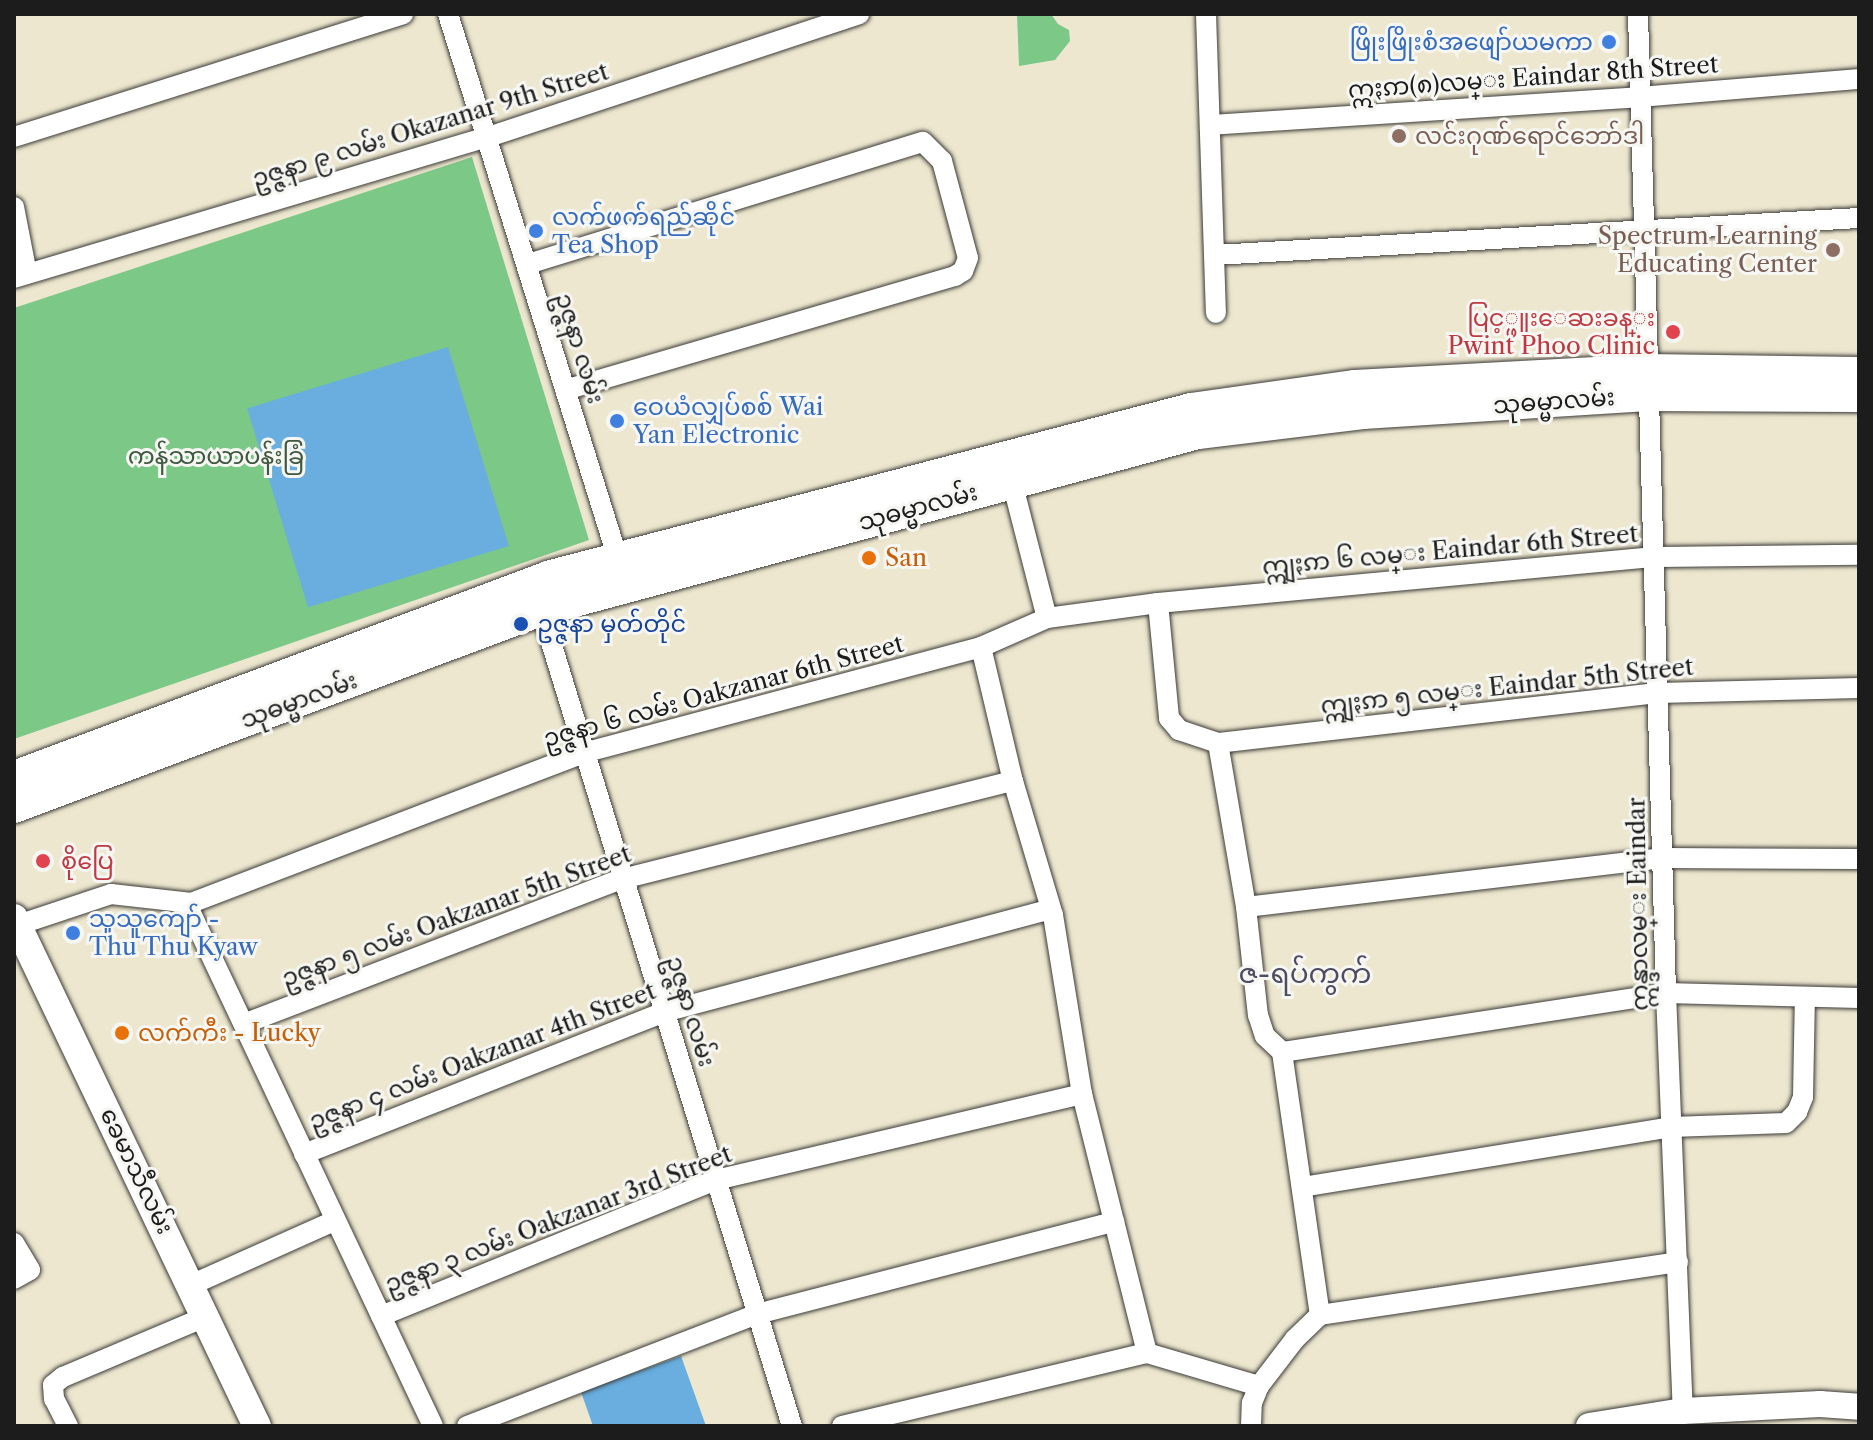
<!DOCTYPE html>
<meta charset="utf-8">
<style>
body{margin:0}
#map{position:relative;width:1873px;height:1440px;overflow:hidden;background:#ede7cf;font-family:"Libre Caslon Text","Noto Sans Myanmar",serif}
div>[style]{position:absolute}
.green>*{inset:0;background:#7cc887}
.water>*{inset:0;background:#69aedf;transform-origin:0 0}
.roads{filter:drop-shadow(0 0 2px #3b3a37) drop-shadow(0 0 2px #3b3a37)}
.minor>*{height:20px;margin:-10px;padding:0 10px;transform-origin:10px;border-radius:10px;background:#fff}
.tertiary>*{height:26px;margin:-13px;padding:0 13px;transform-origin:13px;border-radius:13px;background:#fff}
.secondary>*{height:28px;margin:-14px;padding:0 14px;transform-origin:14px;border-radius:14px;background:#fff}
.primary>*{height:32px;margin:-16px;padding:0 16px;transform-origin:16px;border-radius:16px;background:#fff}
.dots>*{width:22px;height:22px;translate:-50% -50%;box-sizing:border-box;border:4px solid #f6f6f2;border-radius:50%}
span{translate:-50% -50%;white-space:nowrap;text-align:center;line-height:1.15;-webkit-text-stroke:6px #f6f6f2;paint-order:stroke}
.shop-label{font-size:24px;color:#366cbe}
.right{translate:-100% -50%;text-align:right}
.left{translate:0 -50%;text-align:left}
.street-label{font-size:24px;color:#1c1c1c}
.education-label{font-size:24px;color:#785e54}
.health-label{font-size:24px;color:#be3a42}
.park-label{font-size:24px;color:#3e5841}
.food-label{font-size:24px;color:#c56008}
.transit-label{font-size:24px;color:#164399}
.quarter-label{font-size:28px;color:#4f4c61}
.frame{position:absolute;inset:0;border:16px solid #1c1c1c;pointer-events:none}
</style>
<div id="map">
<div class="green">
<div style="clip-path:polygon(1017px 14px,1051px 14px,1058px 24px,1069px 30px,1070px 41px,1055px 60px,1019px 66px)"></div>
<div style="clip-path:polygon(472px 157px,589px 540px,14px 739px,14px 308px)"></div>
</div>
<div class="water">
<div style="left:448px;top:347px;width:208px;height:210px;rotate:73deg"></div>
<div style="clip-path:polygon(681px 1356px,706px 1426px,593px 1426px,581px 1392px)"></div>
</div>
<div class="roads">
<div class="minor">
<div style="left:448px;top:14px;width:571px;rotate:72.68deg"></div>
<div style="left:1206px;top:14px;width:299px;rotate:88.1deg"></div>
<div style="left:1638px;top:14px;width:979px;rotate:88.36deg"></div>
<div style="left:1666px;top:993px;width:418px;rotate:87.7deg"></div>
<div style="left:1210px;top:125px;width:431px;rotate:-3.7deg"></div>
<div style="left:1640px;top:97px;width:220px;rotate:-4.7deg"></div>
<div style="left:14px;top:137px;width:408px;rotate:-17.5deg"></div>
<div style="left:14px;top:207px;width:68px;rotate:79deg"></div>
<div style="left:1215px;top:255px;width:645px;rotate:-3.29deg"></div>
<div style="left:528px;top:264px;width:413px;rotate:-17.2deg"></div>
<div style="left:923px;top:142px;width:27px;rotate:45deg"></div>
<div style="left:942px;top:161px;width:100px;rotate:75deg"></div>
<div style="left:968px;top:258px;width:14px;rotate:111deg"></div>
<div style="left:963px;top:271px;width:9px;rotate:148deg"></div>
<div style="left:955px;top:276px;width:406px;rotate:163.7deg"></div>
<div style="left:14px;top:278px;width:495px;rotate:-16.6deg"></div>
<div style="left:488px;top:137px;width:391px;rotate:-18.3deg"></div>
<div style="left:1012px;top:482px;width:140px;rotate:75.6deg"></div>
<div style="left:538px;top:600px;width:864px;rotate:72.91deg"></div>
<div style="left:1158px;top:603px;width:116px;rotate:84.5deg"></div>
<div style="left:1169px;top:718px;width:16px;rotate:50deg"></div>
<div style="left:1179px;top:730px;width:41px;rotate:18.4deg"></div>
<div style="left:1218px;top:743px;width:443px;rotate:-6.5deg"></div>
<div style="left:1658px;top:693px;width:201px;rotate:-1.4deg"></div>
<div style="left:981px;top:647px;width:138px;rotate:76.6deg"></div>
<div style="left:1013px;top:781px;width:140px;rotate:73.4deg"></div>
<div style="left:1053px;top:915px;width:181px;rotate:80.8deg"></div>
<div style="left:1082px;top:1094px;width:267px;rotate:75.9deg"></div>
<div style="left:1218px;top:743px;width:166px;rotate:80.3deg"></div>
<div style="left:1246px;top:907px;width:109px;rotate:83.7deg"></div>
<div style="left:1258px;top:1015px;width:22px;rotate:72deg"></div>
<div style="left:1265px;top:1036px;width:23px;rotate:43deg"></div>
<div style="left:1282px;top:1052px;width:266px;rotate:81.8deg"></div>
<div style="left:191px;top:903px;width:420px;rotate:-20.9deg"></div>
<div style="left:583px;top:753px;width:412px;rotate:-14.9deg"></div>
<div style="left:981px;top:647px;width:72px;rotate:-23.7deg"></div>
<div style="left:1047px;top:618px;width:112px;rotate:-7.7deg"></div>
<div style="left:1158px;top:603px;width:499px;rotate:-5.3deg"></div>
<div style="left:1655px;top:557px;width:204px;rotate:-0.6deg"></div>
<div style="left:191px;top:903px;width:8px;rotate:97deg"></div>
<div style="left:190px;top:911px;width:569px;rotate:64.74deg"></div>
<div style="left:1246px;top:907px;width:421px;rotate:-6.7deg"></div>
<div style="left:1664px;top:858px;width:195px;rotate:0.3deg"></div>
<div style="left:18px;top:925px;width:98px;rotate:-18.4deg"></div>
<div style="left:111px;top:894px;width:81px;rotate:6.4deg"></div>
<div style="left:246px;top:1023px;width:403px;rotate:-21deg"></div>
<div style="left:622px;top:879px;width:403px;rotate:-14.1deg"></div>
<div style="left:1282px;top:1052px;width:389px;rotate:-8.7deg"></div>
<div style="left:1666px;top:993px;width:193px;rotate:1.5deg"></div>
<div style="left:304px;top:1154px;width:387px;rotate:-21.5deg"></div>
<div style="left:664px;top:1012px;width:400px;rotate:-14.9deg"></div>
<div style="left:1302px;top:1187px;width:374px;rotate:-9.2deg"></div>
<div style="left:1671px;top:1127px;width:115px;rotate:-2deg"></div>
<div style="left:1786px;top:1123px;width:16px;rotate:-45deg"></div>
<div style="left:1797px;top:1112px;width:16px;rotate:-68deg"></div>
<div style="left:1803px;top:1097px;width:100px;rotate:-88.9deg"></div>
<div style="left:14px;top:1243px;width:31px;rotate:59deg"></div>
<div style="left:30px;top:1270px;width:18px;rotate:151deg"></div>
<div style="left:191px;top:1285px;width:157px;rotate:-24.1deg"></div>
<div style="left:1320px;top:1315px;width:362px;rotate:-8.4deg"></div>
<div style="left:381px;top:1316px;width:362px;rotate:-22.1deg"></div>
<div style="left:716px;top:1180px;width:376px;rotate:-13.2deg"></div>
<div style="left:1147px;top:1353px;width:117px;rotate:16.4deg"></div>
<div style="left:68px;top:1426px;width:30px;rotate:-117deg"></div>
<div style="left:54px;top:1399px;width:14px;rotate:-94deg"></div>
<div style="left:53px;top:1385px;width:13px;rotate:-39deg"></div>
<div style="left:63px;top:1377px;width:154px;rotate:-22.9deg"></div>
<div style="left:467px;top:1426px;width:311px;rotate:-21.1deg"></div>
<div style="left:757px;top:1314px;width:369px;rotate:-14.5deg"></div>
<div style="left:842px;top:1426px;width:314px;rotate:-13.5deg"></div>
<div style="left:1251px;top:1426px;width:23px;rotate:-88deg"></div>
<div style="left:1252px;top:1403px;width:18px;rotate:-68deg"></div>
<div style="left:1259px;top:1386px;width:59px;rotate:-52.5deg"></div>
<div style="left:1295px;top:1339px;width:35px;rotate:-44deg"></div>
</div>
<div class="tertiary">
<div style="left:1589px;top:1426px;width:95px;rotate:-9.1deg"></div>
<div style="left:1683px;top:1411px;width:137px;rotate:-2.9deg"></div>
<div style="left:1820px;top:1404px;width:39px;rotate:4deg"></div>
</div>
<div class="secondary">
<div style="left:14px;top:918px;width:563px;rotate:64.44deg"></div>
</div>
<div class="primary">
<div style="left:14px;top:777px;width:573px;rotate:-20.52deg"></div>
<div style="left:551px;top:576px;width:661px;rotate:-14.62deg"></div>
<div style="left:1191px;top:409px;width:166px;rotate:-8deg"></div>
<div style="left:1355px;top:386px;width:292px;rotate:-3.1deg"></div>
<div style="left:1647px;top:370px;width:212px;rotate:0.8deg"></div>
<div style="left:14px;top:807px;width:563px;rotate:-20.5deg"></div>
<div style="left:541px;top:610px;width:680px;rotate:-15.08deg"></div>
<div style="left:1198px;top:433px;width:166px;rotate:-6.9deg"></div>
<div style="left:1363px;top:413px;width:285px;rotate:-3.6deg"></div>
<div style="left:1647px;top:395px;width:212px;rotate:0.3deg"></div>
</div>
</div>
<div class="dots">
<div style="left:1609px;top:42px;background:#3f7fe0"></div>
<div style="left:1399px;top:136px;background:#8d6e63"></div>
<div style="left:536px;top:231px;background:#3f7fe0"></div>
<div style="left:1833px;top:250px;background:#8d6e63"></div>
<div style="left:1673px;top:332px;background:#e0444e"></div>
<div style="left:617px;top:421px;background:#3f7fe0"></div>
<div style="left:869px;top:558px;background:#e8710a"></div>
<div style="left:521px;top:624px;background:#1a4fb4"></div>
<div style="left:43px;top:861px;background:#e0444e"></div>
<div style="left:73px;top:933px;background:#3f7fe0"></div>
<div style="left:122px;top:1033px;background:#e8710a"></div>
</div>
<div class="shop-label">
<span class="right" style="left:1593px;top:42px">ဖြိုးဖြိုးစံအဖျော်ယမကာ</span>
<span class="left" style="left:552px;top:231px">လက်ဖက်ရည်ဆိုင်<br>Tea Shop</span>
<span class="left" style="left:633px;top:421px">ဝေယံလျှပ်စစ် Wai<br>Yan Electronic</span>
<span class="left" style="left:89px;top:933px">သူသူကျော် -<br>Thu Thu Kyaw</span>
</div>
<div class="street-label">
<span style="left:1533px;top:77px;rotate:-4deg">ဣႏၵာ(၈)လမ္း Eaindar 8th Street</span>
<span style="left:430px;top:125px;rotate:-17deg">ဥဇ္ဇနာ ၉ လမ်း Okazanar 9th Street</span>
<span style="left:580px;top:348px;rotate:73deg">ဥဇ္ဇနာ လမ်း</span>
<span style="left:1554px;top:401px;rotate:-4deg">သုဓမ္မာလမ်း</span>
<span style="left:918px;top:507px;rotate:-15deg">သုဓမ္မာလမ်း</span>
<span style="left:1450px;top:550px;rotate:-5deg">ဣျႏၵာ ၆ လမ္း Eaindar 6th Street</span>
<span style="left:1507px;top:686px;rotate:-6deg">ဣျႏၵာ ၅ လမ္း Eaindar 5th Street</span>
<span style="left:723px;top:691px;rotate:-15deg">ဥဇ္ဇနာ ၆ လမ်း Oakzanar 6th Street</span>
<span style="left:299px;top:700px;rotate:-20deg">သုဓမ္မာလမ်း</span>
<span style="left:1638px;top:904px;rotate:-91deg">ဣန္ဒာလမ္း Eaindar</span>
<span style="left:456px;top:916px;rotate:-20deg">ဥဇ္ဇနာ ၅ လမ်း Oakzanar 5th Street</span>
<span style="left:691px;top:1011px;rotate:73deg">ဥဇ္ဇနာ လမ်း</span>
<span style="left:482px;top:1056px;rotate:-21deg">ဥဇ္ဇနာ ၄ လမ်း Oakzanar 4th Street</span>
<span style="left:137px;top:1171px;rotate:64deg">ခေမာသီလမ်း</span>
<span style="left:558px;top:1219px;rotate:-21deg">ဥဇ္ဇနာ ၃ လမ်း Oakzanar 3rd Street</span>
</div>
<div class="education-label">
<span class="left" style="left:1415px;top:136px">လင်းဂုဏ်ရောင်ဘော်ဒါ</span>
<span class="right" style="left:1817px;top:250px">Spectrum Learning<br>Educating Center</span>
</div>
<div class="health-label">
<span class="right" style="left:1655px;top:332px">ပြင့္ဖူးေဆးခန္း<br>Pwint Phoo Clinic</span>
<span class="left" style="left:61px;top:861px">စိုပြေ</span>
</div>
<div class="park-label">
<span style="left:216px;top:456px">ကန်သာယာပန်းခြံ</span>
</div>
<div class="food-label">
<span class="left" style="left:885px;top:558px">San</span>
<span class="left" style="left:138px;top:1033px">လက်ကီး - Lucky</span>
</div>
<div class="transit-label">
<span class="left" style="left:537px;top:624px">ဥဇ္ဇနာ မှတ်တိုင်</span>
</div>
<div class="quarter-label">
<span style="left:1305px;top:973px">ဇ-ရပ်ကွက်</span>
</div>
<div class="frame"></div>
</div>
